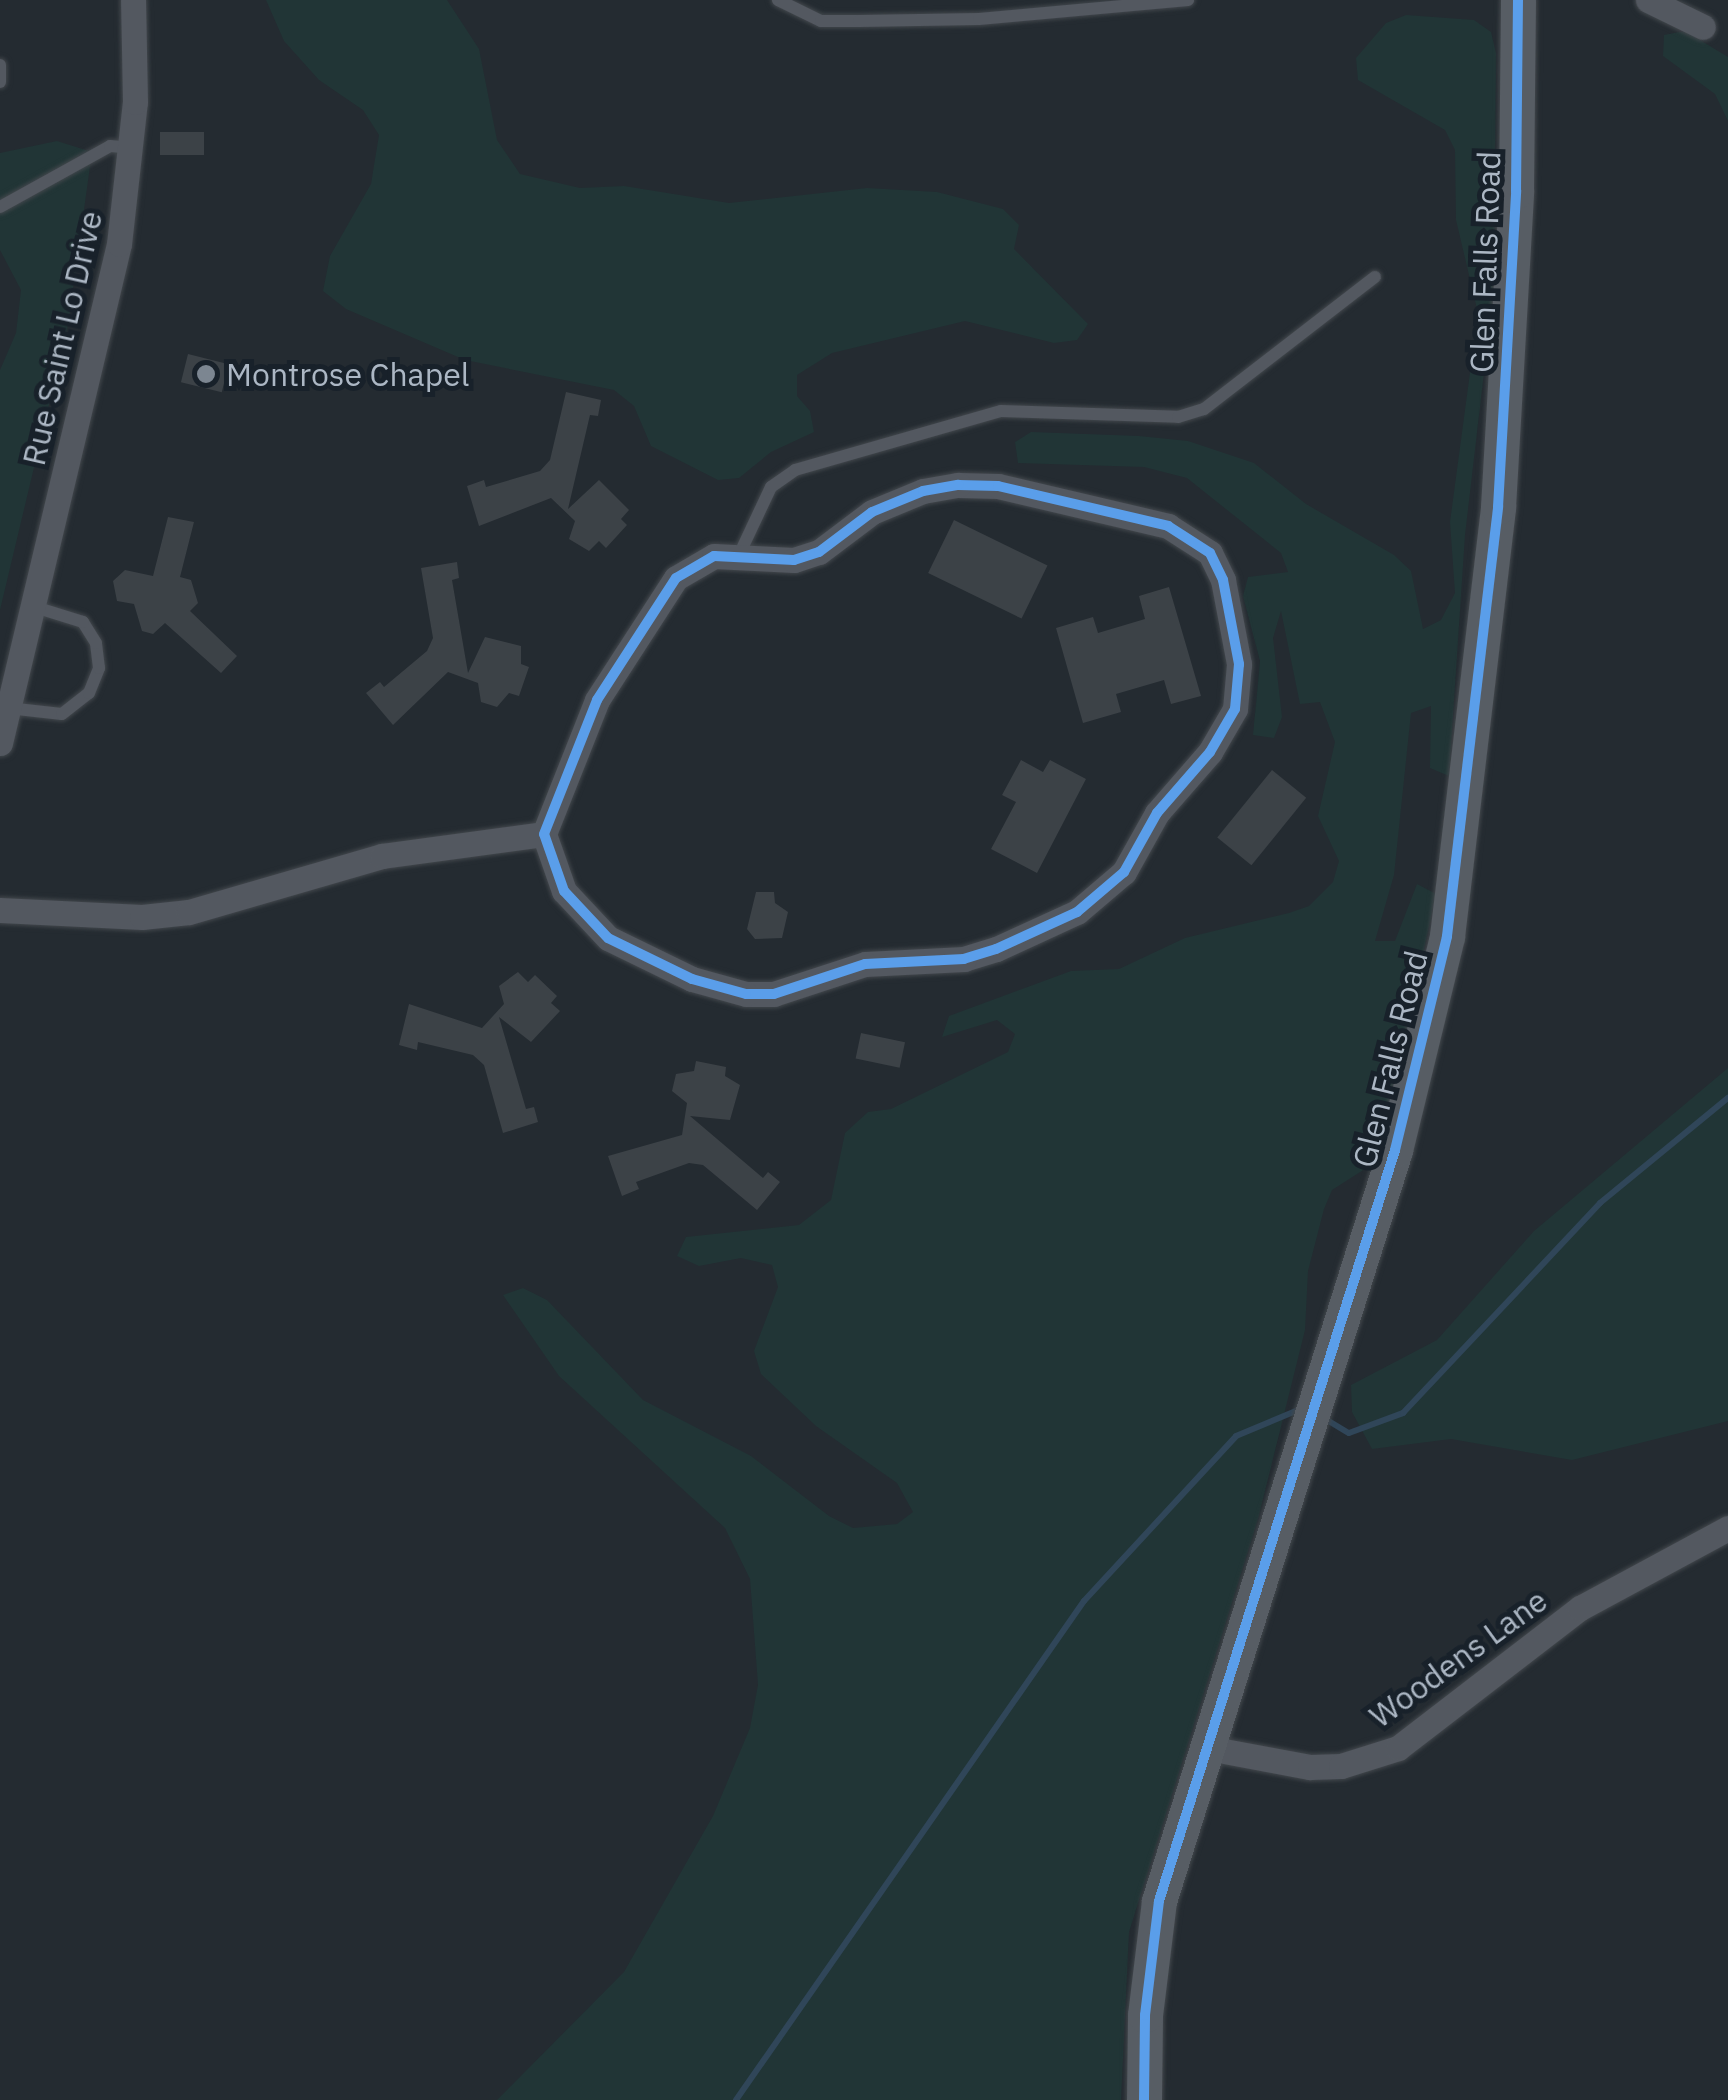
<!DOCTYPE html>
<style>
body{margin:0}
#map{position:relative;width:1728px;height:2100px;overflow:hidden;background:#242b31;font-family:"IBM Plex Sans",sans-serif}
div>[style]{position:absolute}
.green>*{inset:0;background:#213536}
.stream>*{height:6px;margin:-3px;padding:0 3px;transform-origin:3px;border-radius:3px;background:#304659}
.building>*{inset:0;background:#3c4247;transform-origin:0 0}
.roads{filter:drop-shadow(0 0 2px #42474c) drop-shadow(0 0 2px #42474c)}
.lane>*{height:12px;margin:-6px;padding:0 6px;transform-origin:6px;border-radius:6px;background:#535860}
.street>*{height:25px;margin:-12.5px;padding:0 12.5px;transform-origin:12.5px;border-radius:12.5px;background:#535860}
.secondary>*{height:35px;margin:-17.5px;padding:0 17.5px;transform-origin:17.5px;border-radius:17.5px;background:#575d64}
.cycleway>*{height:10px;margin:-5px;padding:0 5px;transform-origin:5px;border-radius:5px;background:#5a9eea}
.dots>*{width:28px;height:28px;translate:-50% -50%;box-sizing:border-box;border:5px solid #18212a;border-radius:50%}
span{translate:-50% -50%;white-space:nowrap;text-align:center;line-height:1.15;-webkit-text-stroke:10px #18212a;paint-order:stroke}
.street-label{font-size:32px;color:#acb7c4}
.poi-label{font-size:32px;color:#acb7c4}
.left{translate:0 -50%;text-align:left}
</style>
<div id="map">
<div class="green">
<div style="clip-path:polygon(266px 0,447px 0,479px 49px,497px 140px,520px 174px,580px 188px,624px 186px,729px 203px,867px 188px,937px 192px,1003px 209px,1019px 225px,1014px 249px,1088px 324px,1077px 340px,1054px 343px,965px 321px,832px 353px,797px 375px,797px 396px,810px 411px,814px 432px,771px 452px,739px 478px,718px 480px,651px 446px,634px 406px,614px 390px,465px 360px,346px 309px,323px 291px,330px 256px,371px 184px,379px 135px,363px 110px,319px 80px,284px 41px)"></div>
<div style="clip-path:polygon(1406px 15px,1474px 20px,1491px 32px,1496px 53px,1494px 287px,1465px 535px,1449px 776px,1430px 768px,1431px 706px,1411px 713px,1394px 875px,1375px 941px,1395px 941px,1417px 884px,1436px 894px,1381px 1147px,1368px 1167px,1332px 1190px,1324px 1209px,1308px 1271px,1305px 1330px,1258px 1519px,1129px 1932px,1121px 2100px,497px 2100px,624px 1972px,713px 1816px,750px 1728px,758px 1685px,750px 1579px,725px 1528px,559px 1376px,503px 1295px,523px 1288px,547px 1300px,643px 1400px,751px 1456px,829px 1516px,853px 1528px,897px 1524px,913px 1512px,897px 1483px,816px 1426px,761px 1374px,754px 1351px,778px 1287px,772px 1265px,741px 1258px,699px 1266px,677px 1256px,686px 1237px,799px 1225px,831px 1200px,845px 1133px,868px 1112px,891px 1109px,1008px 1052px,1015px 1034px,997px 1020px,942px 1037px,949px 1016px,1071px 971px,1119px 969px,1185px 938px,1289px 913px,1309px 906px,1333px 882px,1339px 861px,1318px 816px,1335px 742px,1320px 702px,1300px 704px,1281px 611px,1273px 638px,1282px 717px,1274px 738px,1253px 735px,1260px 661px,1243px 596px,1248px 577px,1288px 572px,1281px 553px,1187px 478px,1144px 467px,1018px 463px,1015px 442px,1031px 432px,1139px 436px,1188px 441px,1254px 463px,1306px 504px,1394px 555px,1411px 571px,1423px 629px,1441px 620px,1455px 593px,1450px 522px,1478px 313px,1456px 220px,1455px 150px,1445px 130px,1358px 80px,1356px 58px,1386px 23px)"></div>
<div style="clip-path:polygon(1685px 31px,1728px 57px,1728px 121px,1715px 94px,1663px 56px,1664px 35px)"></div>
<div style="clip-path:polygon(57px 141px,92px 152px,68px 325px,0 610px,0 370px,16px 333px,21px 290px,0 250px,0 153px)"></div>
<div style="clip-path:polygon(1728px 1068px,1728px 1421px,1572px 1460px,1451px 1439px,1372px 1449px,1352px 1412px,1351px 1385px,1437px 1340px,1534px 1231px)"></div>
</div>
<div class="stream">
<div style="left:1322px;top:1417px;width:31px;rotate:31deg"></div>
<div style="left:1349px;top:1433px;width:58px;rotate:-20.3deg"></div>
<div style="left:1403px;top:1413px;width:288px;rotate:-46.8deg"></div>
<div style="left:1600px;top:1203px;width:166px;rotate:-39.4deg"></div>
<div style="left:736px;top:2100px;width:608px;rotate:-55.11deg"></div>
<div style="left:1084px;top:1601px;width:224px;rotate:-47.3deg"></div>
<div style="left:1236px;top:1436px;width:70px;rotate:-22.6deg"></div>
</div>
<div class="building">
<div style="left:204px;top:132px;width:23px;height:44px;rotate:90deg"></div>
<div style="left:188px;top:354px;width:42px;height:29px;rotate:14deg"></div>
<div style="clip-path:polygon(566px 392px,601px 400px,598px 416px,590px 415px,568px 509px,599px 480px,629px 510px,621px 519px,627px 525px,606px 548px,599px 541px,589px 551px,569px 539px,575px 521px,551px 498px,479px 526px,467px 486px,484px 480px,486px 487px,540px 471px,550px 460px)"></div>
<div style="clip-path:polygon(168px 517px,194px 522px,180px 577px,191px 580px,198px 603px,190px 611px,237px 656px,221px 673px,165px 623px,153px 634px,142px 631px,134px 604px,117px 601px,113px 581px,125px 570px,153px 576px)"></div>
<div style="left:954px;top:520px;width:104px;height:59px;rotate:26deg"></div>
<div style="clip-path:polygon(457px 562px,459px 578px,452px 580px,468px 673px,485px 637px,521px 646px,521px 664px,529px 667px,519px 696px,509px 693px,497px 707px,481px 702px,478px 683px,448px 672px,393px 725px,366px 693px,380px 682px,384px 687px,427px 651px,433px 638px,421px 568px)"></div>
<div style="clip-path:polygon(1169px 587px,1201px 696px,1171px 704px,1164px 680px,1116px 694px,1121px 712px,1083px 723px,1056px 628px,1093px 617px,1098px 633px,1145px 619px,1139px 596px)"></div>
<div style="clip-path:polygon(1021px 760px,1043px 772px,1050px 760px,1086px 779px,1037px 873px,991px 849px,1016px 802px,1002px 795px)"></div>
<div style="left:1272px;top:770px;width:44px;height:87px;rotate:39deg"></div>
<div style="clip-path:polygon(756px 892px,774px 892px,775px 903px,788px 912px,782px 938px,755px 939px,747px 929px)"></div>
<div style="clip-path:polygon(518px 972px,528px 982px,535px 975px,557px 996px,551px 1003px,560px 1011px,531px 1042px,499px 1017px,526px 1109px,534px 1107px,538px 1122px,503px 1133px,484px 1065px,473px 1055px,418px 1042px,417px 1050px,399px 1045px,409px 1004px,482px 1028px,504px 1004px,499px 986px)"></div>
<div style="left:861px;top:1033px;width:45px;height:26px;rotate:12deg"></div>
<div style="clip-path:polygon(696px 1061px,726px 1067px,725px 1076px,740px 1085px,730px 1120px,690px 1116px,763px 1178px,768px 1172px,780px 1182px,757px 1210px,703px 1165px,689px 1163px,636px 1182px,639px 1189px,622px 1196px,608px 1156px,682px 1135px,687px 1103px,672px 1091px,676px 1074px,694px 1071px)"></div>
</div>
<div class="roads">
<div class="lane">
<div style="left:778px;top:0;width:48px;rotate:26deg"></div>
<div style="left:821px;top:21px;width:38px"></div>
<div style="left:859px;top:21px;width:120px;rotate:-1deg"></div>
<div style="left:979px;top:19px;width:210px;rotate:-5.2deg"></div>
<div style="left:0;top:65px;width:17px;rotate:90deg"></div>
<div style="left:0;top:207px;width:126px;rotate:-29deg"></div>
<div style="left:110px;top:146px;width:21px;rotate:5deg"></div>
<div style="left:739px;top:555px;width:75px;rotate:-64.8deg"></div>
<div style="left:771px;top:487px;width:29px;rotate:-35deg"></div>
<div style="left:795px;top:470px;width:214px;rotate:-16deg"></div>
<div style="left:1001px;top:411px;width:177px;rotate:1.9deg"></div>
<div style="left:1178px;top:417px;width:27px;rotate:-17deg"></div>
<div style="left:1204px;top:409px;width:216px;rotate:-37.7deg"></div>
<div style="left:8px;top:708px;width:54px;rotate:6.3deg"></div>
<div style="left:62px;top:714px;width:34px;rotate:-38deg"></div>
<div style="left:89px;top:693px;width:27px;rotate:-68deg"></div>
<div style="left:99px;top:668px;width:25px;rotate:-97deg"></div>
<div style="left:96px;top:643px;width:25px;rotate:-122deg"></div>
<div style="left:83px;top:622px;width:53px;rotate:-162.6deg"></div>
</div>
<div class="street">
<div style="left:1648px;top:0;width:61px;rotate:26.1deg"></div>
<div style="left:958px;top:485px;width:40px;rotate:1.4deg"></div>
<div style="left:998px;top:486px;width:175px;rotate:13.2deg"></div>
<div style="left:1168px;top:526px;width:50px;rotate:32.7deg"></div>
<div style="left:1210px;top:553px;width:30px;rotate:64deg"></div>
<div style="left:1223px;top:580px;width:86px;rotate:79.2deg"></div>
<div style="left:1239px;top:664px;width:45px;rotate:95.1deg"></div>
<div style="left:1235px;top:709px;width:50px;rotate:120.2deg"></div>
<div style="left:1210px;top:752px;width:81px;rotate:131deg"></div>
<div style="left:1157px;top:813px;width:68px;rotate:119.2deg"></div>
<div style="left:1124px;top:872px;width:62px;rotate:139.6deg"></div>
<div style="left:1077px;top:912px;width:89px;rotate:155.4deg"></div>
<div style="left:996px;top:949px;width:34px;rotate:163deg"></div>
<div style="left:964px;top:959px;width:99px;rotate:177.1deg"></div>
<div style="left:865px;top:964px;width:96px;rotate:161.8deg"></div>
<div style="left:774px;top:994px;width:28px;rotate:180deg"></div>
<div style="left:746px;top:994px;width:56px;rotate:-164.5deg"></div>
<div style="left:692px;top:979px;width:93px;rotate:-154deg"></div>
<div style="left:608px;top:938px;width:64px;rotate:-133.1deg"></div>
<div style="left:564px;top:891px;width:60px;rotate:-109.3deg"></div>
<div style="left:544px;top:834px;width:144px;rotate:-68.4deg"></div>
<div style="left:597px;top:700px;width:145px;rotate:-57.1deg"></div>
<div style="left:676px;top:578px;width:44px;rotate:-30.1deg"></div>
<div style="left:714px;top:556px;width:80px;rotate:2.9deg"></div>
<div style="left:794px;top:560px;width:26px;rotate:-18deg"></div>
<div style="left:819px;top:552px;width:66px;rotate:-37deg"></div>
<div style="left:872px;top:512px;width:55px;rotate:-22.4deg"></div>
<div style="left:923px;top:491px;width:36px;rotate:-10deg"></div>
<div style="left:0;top:743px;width:513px;rotate:-76.59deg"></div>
<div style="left:119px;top:244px;width:143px;rotate:-83.6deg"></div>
<div style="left:135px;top:102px;width:102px;rotate:-91.1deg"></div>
<div style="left:0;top:910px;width:142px;rotate:2.8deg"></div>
<div style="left:142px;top:917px;width:47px;rotate:-6.1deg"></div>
<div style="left:189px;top:912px;width:201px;rotate:-16.2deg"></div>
<div style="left:382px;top:856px;width:163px;rotate:-7.7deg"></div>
<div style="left:1208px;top:1748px;width:104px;rotate:10.6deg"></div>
<div style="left:1310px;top:1767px;width:31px;rotate:-2deg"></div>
<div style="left:1341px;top:1766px;width:60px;rotate:-17.5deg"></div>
<div style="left:1398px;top:1748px;width:230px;rotate:-37.6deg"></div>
<div style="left:1580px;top:1608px;width:168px;rotate:-28.4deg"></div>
</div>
<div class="secondary">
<div style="left:1144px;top:2100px;width:85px;rotate:-89.3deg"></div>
<div style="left:1145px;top:2015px;width:115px;rotate:-83deg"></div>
<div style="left:1159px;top:1901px;width:787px;rotate:-72.55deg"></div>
<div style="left:1395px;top:1150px;width:220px;rotate:-76.3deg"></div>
<div style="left:1447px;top:936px;width:432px;rotate:-83.2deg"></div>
<div style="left:1498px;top:507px;width:317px;rotate:-86.7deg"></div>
<div style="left:1516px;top:191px;width:191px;rotate:-89.4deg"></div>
</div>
</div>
<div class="cycleway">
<div style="left:958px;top:485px;width:40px;rotate:1.4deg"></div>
<div style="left:998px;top:486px;width:175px;rotate:13.2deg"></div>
<div style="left:1168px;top:526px;width:50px;rotate:32.7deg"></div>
<div style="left:1210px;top:553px;width:30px;rotate:64deg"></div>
<div style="left:1223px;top:580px;width:86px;rotate:79.2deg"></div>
<div style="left:1239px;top:664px;width:45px;rotate:95.1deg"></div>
<div style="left:1235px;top:709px;width:50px;rotate:120.2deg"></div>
<div style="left:1210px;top:752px;width:81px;rotate:131deg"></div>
<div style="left:1157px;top:813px;width:68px;rotate:119.2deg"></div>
<div style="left:1124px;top:872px;width:62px;rotate:139.6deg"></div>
<div style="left:1077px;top:912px;width:89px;rotate:155.4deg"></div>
<div style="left:996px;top:949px;width:34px;rotate:163deg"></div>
<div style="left:964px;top:959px;width:99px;rotate:177.1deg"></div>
<div style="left:865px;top:964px;width:96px;rotate:161.8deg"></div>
<div style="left:774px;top:994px;width:28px;rotate:180deg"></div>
<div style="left:746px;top:994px;width:56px;rotate:-164.5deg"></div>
<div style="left:692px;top:979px;width:93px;rotate:-154deg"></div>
<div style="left:608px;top:938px;width:64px;rotate:-133.1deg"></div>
<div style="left:564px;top:891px;width:60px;rotate:-109.3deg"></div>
<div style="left:544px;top:834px;width:144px;rotate:-68.4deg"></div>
<div style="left:597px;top:700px;width:145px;rotate:-57.1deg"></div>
<div style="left:676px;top:578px;width:44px;rotate:-30.1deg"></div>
<div style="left:714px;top:556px;width:80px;rotate:2.9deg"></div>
<div style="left:794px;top:560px;width:26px;rotate:-18deg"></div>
<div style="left:819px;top:552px;width:66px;rotate:-37deg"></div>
<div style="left:872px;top:512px;width:55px;rotate:-22.4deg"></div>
<div style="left:923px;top:491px;width:36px;rotate:-10deg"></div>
<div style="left:1144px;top:2100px;width:85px;rotate:-89.3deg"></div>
<div style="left:1145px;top:2015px;width:115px;rotate:-83deg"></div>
<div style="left:1159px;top:1901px;width:787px;rotate:-72.55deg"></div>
<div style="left:1395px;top:1150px;width:220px;rotate:-76.3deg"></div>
<div style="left:1447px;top:936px;width:432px;rotate:-83.2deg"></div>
<div style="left:1498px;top:507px;width:317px;rotate:-86.7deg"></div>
<div style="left:1516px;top:191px;width:191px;rotate:-89.4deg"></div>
</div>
<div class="dots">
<div style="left:206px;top:374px;background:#7c8691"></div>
</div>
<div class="street-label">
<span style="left:1485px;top:262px;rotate:-88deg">Glen Falls Road</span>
<span style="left:62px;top:338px;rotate:-77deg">Rue Saint Lo Drive</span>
<span style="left:1390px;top:1059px;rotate:-76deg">Glen Falls Road</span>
<span style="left:1458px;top:1658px;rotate:-36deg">Woodens Lane</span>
</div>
<div class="poi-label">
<span class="left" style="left:226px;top:374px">Montrose Chapel</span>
</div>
</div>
